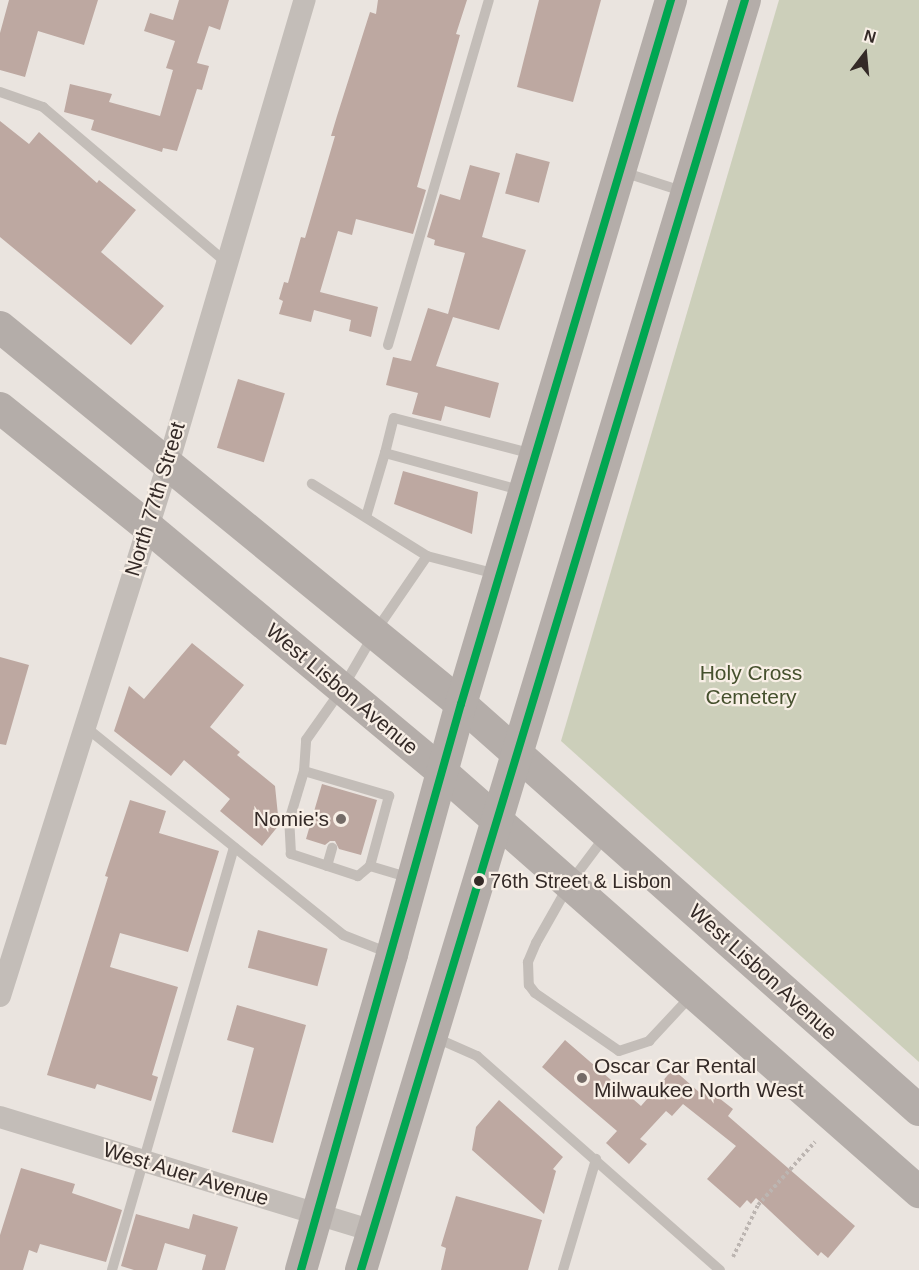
<!DOCTYPE html>
<style>
body{margin:0}
#map{position:relative;width:919px;height:1270px;overflow:hidden;background:#eae4df;font-family:Helvetica,sans-serif}
div>[style]{position:absolute}
.green>*{inset:0;background:#cccfba}
.building>*{inset:0;background:#bda8a1;transform-origin:0 0}
.path>*{height:4px;margin-top:-2px;transform-origin:0;background:repeating-linear-gradient(90deg,#bcb5b1 0 3px,transparent 0 6px)}
.service>*{height:10px;margin:-5px;padding:0 5px;transform-origin:5px;border-radius:5px;background:#c3bdb8}
.minor>*{height:22px;margin:-11px;padding:0 11px;transform-origin:11px;border-radius:11px;background:#c3bdb8}
.secondary>*{height:32px;margin:-16px;padding:0 16px;transform-origin:16px;border-radius:16px;background:#b4ada9}
.bus-1>*{height:8px;margin:-4px;padding:0 4px;transform-origin:4px;border-radius:4px;background:#00a651}
.dots>*{width:16px;height:16px;translate:-50% -50%;box-sizing:border-box;border:3px solid #f8efe6;border-radius:50%}
span{translate:-50% -50%;white-space:nowrap;text-align:center;line-height:1.15;-webkit-text-stroke:4.5px #f8efe6;paint-order:stroke}
.bus-label{font-size:20px;color:#342a27}
.left{translate:0 -50%;text-align:left}
.street-label{font-size:21px;color:#342a27}
.park-label{font-size:21px;color:#45502d}
.poi-label{font-size:21px;color:#342a27}
.right{translate:-100% -50%;text-align:right}
.north{position:absolute;left:835px;top:24px;width:60px;height:60px;-webkit-text-stroke:4px #f8efe6;paint-order:stroke;rotate:16deg;font-size:16px;font-weight:700;line-height:24px;text-align:center;color:#342a27}
.north::after{content:'';display:block;margin:auto;width:21px;height:27px;background:#342a27;clip-path:polygon(50% 0,100% 100%,50% 72%,0 100%)}
</style>
<div id="map">
<div class="green">
<div style="clip-path:polygon(779px 0,919px 0,919px 1062px,561px 741px)"></div>
</div>
<div class="building">
<div style="clip-path:polygon(9px 0,98px 0,84px 45px,38px 31px,25px 77px,0 70px,0 33px)"></div>
<div style="clip-path:polygon(179px 0,229px 0,220px 30px,209px 26px,197px 63px,209px 66px,202px 90px,197px 89px,177px 151px,163px 148px,162px 152px,91px 130px,94px 120px,64px 112px,70px 84px,112px 94px,109px 102px,160px 116px,173px 70px,166px 68px,175px 41px,144px 31px,150px 13px,173px 20px)"></div>
<div style="clip-path:polygon(378px 0,467px 0,456px 34px,460px 35px,417px 187px,426px 190px,413px 234px,356px 219px,352px 235px,338px 231px,320px 292px,378px 307px,371px 337px,349px 331px,351px 320px,314px 310px,311px 322px,279px 314px,283px 301px,279px 299px,284px 282px,288px 283px,301px 237px,305px 238px,335px 136px,331px 136px,337px 116px,370px 12px,376px 14px)"></div>
<div style="clip-path:polygon(539px 0,601px 0,573px 102px,517px 87px)"></div>
<div style="clip-path:polygon(0 121px,29px 144px,39px 132px,97px 183px,99px 180px,136px 210px,101px 252px,164px 306px,131px 345px,0 237px)"></div>
<div style="left:516px;top:153px;width:35px;height:42px;rotate:15deg"></div>
<div style="clip-path:polygon(470px 165px,500px 173px,482px 237px,526px 250px,499px 330px,453px 317px,436px 366px,499px 383px,490px 418px,445px 406px,441px 421px,412px 414px,418px 393px,386px 385px,393px 357px,411px 361px,428px 308px,448px 314px,465px 253px,434px 245px,435px 240px,427px 237px,440px 194px,460px 200px)"></div>
<div style="left:238px;top:379px;width:49px;height:72px;rotate:17deg"></div>
<div style="clip-path:polygon(403px 471px,478px 492px,472px 534px,394px 504px)"></div>
<div style="clip-path:polygon(192px 643px,244px 685px,210px 727px,240px 752px,237px 755px,275px 786px,279px 825px,262px 846px,220px 811px,230px 799px,184px 760px,171px 776px,114px 731px,129px 686px,144px 699px)"></div>
<div style="clip-path:polygon(0 657px,29px 665px,6px 745px,0 744px)"></div>
<div style="clip-path:polygon(322px 784px,377px 800px,361px 855px,339px 849px,335px 841px,330px 841px,325px 845px,306px 839px)"></div>
<div style="clip-path:polygon(130px 800px,166px 811px,159px 833px,219px 851px,188px 952px,120px 933px,110px 967px,178px 987px,152px 1075px,158px 1077px,151px 1101px,97px 1084px,95px 1089px,47px 1075px,108px 877px,105px 876px)"></div>
<div style="left:258px;top:930px;width:72px;height:39px;rotate:15deg"></div>
<div style="clip-path:polygon(237px 1005px,306px 1025px,273px 1143px,232px 1132px,254px 1048px,227px 1040px)"></div>
<div style="clip-path:polygon(565px 1040px,641px 1106px,673px 1069px,700px 1093px,705px 1087px,733px 1109px,728px 1116px,855px 1226px,828px 1258px,821px 1252px,818px 1256px,756px 1198px,751px 1204px,747px 1200px,740px 1208px,707px 1179px,736px 1146px,683px 1104px,672px 1116px,666px 1111px,640px 1139px,647px 1144px,629px 1164px,606px 1143px,617px 1131px,542px 1067px)"></div>
<div style="clip-path:polygon(499px 1100px,563px 1157px,553px 1169px,556px 1171px,544px 1214px,472px 1150px,476px 1127px)"></div>
<div style="clip-path:polygon(21px 1168px,75px 1184px,72px 1193px,122px 1210px,106px 1262px,40px 1244px,37px 1253px,29px 1250px,23px 1270px,0 1270px,0 1235px)"></div>
<div style="clip-path:polygon(456px 1196px,542px 1220px,528px 1270px,441px 1270px,446px 1248px,441px 1246px)"></div>
<div style="clip-path:polygon(136px 1214px,189px 1229px,193px 1214px,238px 1227px,225px 1270px,202px 1270px,206px 1255px,165px 1243px,157px 1270px,134px 1270px,121px 1266px)"></div>
</div>
<div class="path">
<div style="left:733px;top:1257px;width:58px;rotate:-64.3deg"></div>
<div style="left:758px;top:1205px;width:85px;rotate:-47.9deg"></div>
</div>
<div class="service">
<div style="left:0;top:92px;width:46px;rotate:19.2deg"></div>
<div style="left:43px;top:107px;width:241px;rotate:40.3deg"></div>
<div style="left:623px;top:172px;width:65px;rotate:17.9deg"></div>
<div style="left:388px;top:345px;width:359px;rotate:-73.7deg"></div>
<div style="left:385px;top:453px;width:36px;rotate:-76deg"></div>
<div style="left:394px;top:418px;width:144px;rotate:14.5deg"></div>
<div style="left:366px;top:517px;width:67px;rotate:-73.5deg"></div>
<div style="left:385px;top:453px;width:143px;rotate:15.4deg"></div>
<div style="left:427px;top:556px;width:71px;rotate:14.6deg"></div>
<div style="left:83px;top:725px;width:334px;rotate:38.9deg"></div>
<div style="left:343px;top:935px;width:49px;rotate:21.4deg"></div>
<div style="left:304px;top:771px;width:89px;rotate:16.4deg"></div>
<div style="left:389px;top:796px;width:73px;rotate:105.2deg"></div>
<div style="left:370px;top:866px;width:16px;rotate:140deg"></div>
<div style="left:358px;top:876px;width:71px;rotate:-161.8deg"></div>
<div style="left:291px;top:854px;width:33px;rotate:-93deg"></div>
<div style="left:289px;top:821px;width:52px;rotate:-73.3deg"></div>
<div style="left:304px;top:771px;width:31px;rotate:-86deg"></div>
<div style="left:306px;top:740px;width:62px;rotate:-54.8deg"></div>
<div style="left:342px;top:689px;width:66px;rotate:-59.9deg"></div>
<div style="left:375px;top:632px;width:92px;rotate:-55.6deg"></div>
<div style="left:427px;top:556px;width:136px;rotate:-147.9deg"></div>
<div style="left:606px;top:835px;width:60px;rotate:126.9deg"></div>
<div style="left:570px;top:883px;width:69px;rotate:119.5deg"></div>
<div style="left:536px;top:943px;width:21px;rotate:113deg"></div>
<div style="left:528px;top:962px;width:23px;rotate:88deg"></div>
<div style="left:529px;top:985px;width:10px;rotate:53deg"></div>
<div style="left:535px;top:993px;width:102px;rotate:34.6deg"></div>
<div style="left:619px;top:1051px;width:32px;rotate:-18deg"></div>
<div style="left:649px;top:1041px;width:62px;rotate:-47deg"></div>
<div style="left:327px;top:866px;width:19px;rotate:-74deg"></div>
<div style="left:370px;top:866px;width:42px;rotate:16.7deg"></div>
<div style="left:434px;top:1037px;width:47px;rotate:23.8deg"></div>
<div style="left:477px;top:1056px;width:324px;rotate:41.4deg"></div>
<div style="left:112px;top:1270px;width:440px;rotate:-73.9deg"></div>
<div style="left:563px;top:1270px;width:116px;rotate:-73.4deg"></div>
</div>
<div class="minor">
<div style="left:0;top:996px;width:558px;rotate:-72.47deg"></div>
<div style="left:168px;top:464px;width:484px;rotate:-73.6deg"></div>
<div style="left:0;top:1117px;width:389px;rotate:17deg"></div>
</div>
<div class="secondary">
<div style="left:0;top:327px;width:596px;rotate:39.28deg"></div>
<div style="left:461px;top:704px;width:612px;rotate:41.56deg"></div>
<div style="left:0;top:408px;width:189px;rotate:38.8deg"></div>
<div style="left:147px;top:526px;width:384px;rotate:39.8deg"></div>
<div style="left:442px;top:772px;width:636px;rotate:41.36deg"></div>
<div style="left:301px;top:1270px;width:329px;rotate:-73.9deg"></div>
<div style="left:392px;top:954px;width:259px;rotate:-74.6deg"></div>
<div style="left:461px;top:704px;width:735px;rotate:-73.39deg"></div>
<div style="left:361px;top:1270px;width:1327px;rotate:-73.18deg"></div>
</div>
<div class="bus-1">
<div style="left:301px;top:1270px;width:588px;rotate:-74.22deg"></div>
<div style="left:461px;top:704px;width:735px;rotate:-73.39deg"></div>
<div style="left:361px;top:1270px;width:1327px;rotate:-73.18deg"></div>
</div>
<div class="dots">
<div style="left:341px;top:819px;background:#746b67"></div>
<div style="left:479px;top:881px;background:#342a27"></div>
<div style="left:582px;top:1078px;background:#746b67"></div>
</div>
<div class="bus-label">
<span class="left" style="left:490px;top:881px">76th Street &amp; Lisbon</span>
</div>
<div class="street-label">
<span style="left:155px;top:499px;rotate:-73deg">North 77th Street</span>
<span style="left:342px;top:689px;rotate:40deg">West Lisbon Avenue</span>
<span style="left:763px;top:972px;rotate:42deg">West Lisbon Avenue</span>
<span style="left:186px;top:1174px;rotate:17deg">West Auer Avenue</span>
</div>
<div class="park-label">
<span style="left:751px;top:685px">Holy Cross<br>Cemetery</span>
</div>
<div class="poi-label">
<span class="right" style="left:329px;top:819px">Nomie's</span>
<span class="left" style="left:594px;top:1078px">Oscar Car Rental<br>Milwaukee North West</span>
</div>
<div class="north">N</div>
</div>
